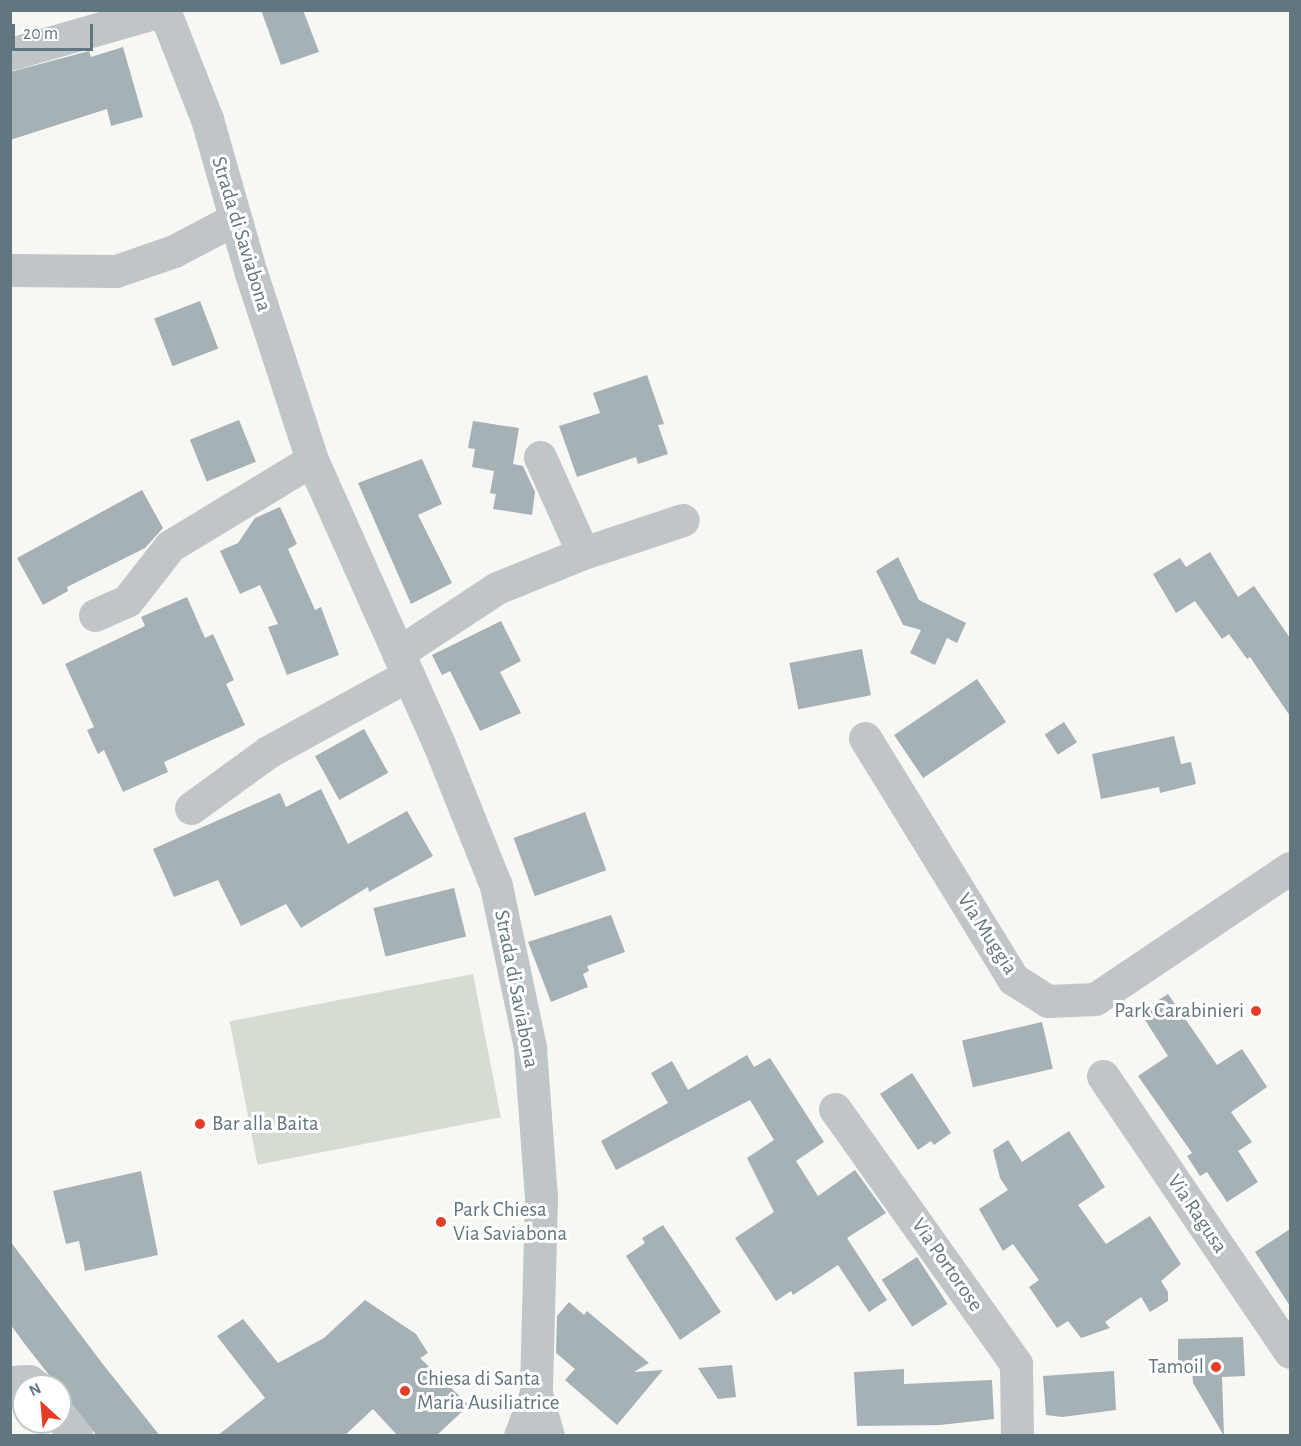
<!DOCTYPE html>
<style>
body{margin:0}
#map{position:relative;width:1301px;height:1446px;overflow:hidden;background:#f7f7f4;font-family:"Alegreya Sans",sans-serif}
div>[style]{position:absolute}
.green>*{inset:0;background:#d7dcd3;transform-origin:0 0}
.building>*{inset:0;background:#a6b1b5;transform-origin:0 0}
.minor>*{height:33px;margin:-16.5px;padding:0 16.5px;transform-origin:16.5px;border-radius:16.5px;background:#c0c5c8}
.dots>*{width:16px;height:16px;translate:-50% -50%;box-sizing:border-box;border:3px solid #fff;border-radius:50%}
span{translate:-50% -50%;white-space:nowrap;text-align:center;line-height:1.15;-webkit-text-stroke:6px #fff;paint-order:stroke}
.street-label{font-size:21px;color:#62767f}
.poi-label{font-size:21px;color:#62767f}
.right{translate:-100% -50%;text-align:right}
.left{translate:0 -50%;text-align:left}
.frame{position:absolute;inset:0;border:12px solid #62767f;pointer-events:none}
.north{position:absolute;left:12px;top:1374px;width:60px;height:60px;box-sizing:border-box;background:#fff;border:2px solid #c0c8cc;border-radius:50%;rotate:334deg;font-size:16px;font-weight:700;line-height:24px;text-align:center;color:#62767f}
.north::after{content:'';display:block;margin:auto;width:21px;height:27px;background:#e53d26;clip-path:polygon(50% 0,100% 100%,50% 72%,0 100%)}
.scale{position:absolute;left:12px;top:24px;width:81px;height:27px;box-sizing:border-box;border:3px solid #62767f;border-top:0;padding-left:8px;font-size:18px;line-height:21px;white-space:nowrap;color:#62767f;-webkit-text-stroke:4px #fff;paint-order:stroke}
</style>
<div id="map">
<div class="green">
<div style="left:473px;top:974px;width:146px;height:248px;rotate:79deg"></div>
</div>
<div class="building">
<div style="clip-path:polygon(261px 10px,303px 10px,319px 52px,281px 65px)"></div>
<div style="clip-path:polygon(123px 47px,143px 117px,111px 126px,107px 109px,10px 140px,10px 72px,89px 51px,91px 57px)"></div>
<div style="left:200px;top:301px;width:51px;height:49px;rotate:69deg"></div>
<div style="clip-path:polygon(647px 375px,664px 424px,658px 425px,668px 454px,638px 464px,636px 457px,577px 477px,559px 426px,600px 413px,593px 393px)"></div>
<div style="left:239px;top:420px;width:45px;height:53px;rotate:68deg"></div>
<div style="clip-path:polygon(473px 421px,519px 428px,513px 464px,523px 466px,535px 492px,532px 515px,493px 509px,496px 494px,490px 493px,494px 471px,472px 467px,475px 449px,468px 448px)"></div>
<div style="clip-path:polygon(422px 459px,442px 504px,418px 515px,452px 583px,411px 604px,358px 483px)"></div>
<div style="clip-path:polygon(142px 490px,163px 528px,145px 548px,67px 587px,68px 591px,43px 605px,17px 558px)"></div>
<div style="clip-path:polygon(280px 507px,297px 544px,288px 549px,315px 610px,321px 607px,339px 655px,287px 675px,268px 627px,278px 624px,260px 585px,240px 594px,220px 551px,238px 543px,255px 518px)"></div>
<div style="clip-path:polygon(1210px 552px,1238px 597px,1254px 586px,1290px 638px,1290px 716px,1250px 657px,1247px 659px,1229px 634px,1222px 639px,1195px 601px,1176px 613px,1153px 574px,1180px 558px,1186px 567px)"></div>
<div style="clip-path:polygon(898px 557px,919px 600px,966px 623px,957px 643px,947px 638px,935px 665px,910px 653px,921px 630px,903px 625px,876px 571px)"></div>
<div style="clip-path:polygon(187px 597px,205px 638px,213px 634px,234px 680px,226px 684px,245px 725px,164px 762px,168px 772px,123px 792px,104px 750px,98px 754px,87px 730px,94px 727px,65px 664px,145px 626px,141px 617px)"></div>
<div style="clip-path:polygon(501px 621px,521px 661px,500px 672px,521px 713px,480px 731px,450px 671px,442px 675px,432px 655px)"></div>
<div style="left:862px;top:649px;width:47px;height:74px;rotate:79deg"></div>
<div style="left:977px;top:679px;width:52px;height:100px;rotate:56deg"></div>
<div style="left:1064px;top:722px;width:24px;height:23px;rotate:57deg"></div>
<div style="left:364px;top:729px;width:50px;height:56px;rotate:61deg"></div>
<div style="clip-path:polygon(1174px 736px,1181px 764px,1191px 762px,1196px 784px,1160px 793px,1159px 787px,1101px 799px,1092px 754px)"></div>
<div style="clip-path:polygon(321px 789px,348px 844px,407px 811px,433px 856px,369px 892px,368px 887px,301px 928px,286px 904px,241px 926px,218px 880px,174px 897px,153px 849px,280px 793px,286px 807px)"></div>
<div style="left:585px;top:812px;width:62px;height:76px;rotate:70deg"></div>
<div style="left:454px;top:888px;width:50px;height:83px;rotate:76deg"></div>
<div style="clip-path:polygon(611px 915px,625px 952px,587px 966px,589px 971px,583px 974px,588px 987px,551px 1002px,528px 942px)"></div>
<div style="clip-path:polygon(1168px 994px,1217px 1065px,1242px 1049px,1267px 1087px,1231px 1112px,1252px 1142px,1238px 1151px,1258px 1182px,1227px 1202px,1207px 1172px,1200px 1176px,1187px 1156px,1192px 1153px,1138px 1076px,1168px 1056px,1140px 1012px)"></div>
<div style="left:1042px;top:1022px;width:48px;height:82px;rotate:77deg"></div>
<div style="clip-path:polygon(747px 1055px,754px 1067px,770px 1058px,824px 1142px,796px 1161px,818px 1196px,855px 1170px,886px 1213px,847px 1238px,887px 1300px,869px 1312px,838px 1265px,793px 1295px,791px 1291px,776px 1301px,735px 1238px,774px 1212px,747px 1158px,774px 1140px,750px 1100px,616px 1170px,601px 1141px,668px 1103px,651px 1073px,672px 1061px,688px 1090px)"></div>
<div style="clip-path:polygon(912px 1073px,951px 1133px,934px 1145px,931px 1141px,918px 1150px,880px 1094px)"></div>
<div style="clip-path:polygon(1069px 1131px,1105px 1187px,1078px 1205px,1106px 1244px,1150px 1216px,1181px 1264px,1161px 1281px,1168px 1292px,1168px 1301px,1150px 1312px,1141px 1297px,1105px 1322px,1110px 1328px,1081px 1338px,1068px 1321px,1057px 1328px,1029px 1287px,1039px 1280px,1013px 1244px,1003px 1251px,979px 1209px,1008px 1190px,1000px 1178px,993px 1150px,1008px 1140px,1022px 1162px)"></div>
<div style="clip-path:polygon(141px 1171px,158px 1255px,85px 1271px,79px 1241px,66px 1244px,53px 1191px)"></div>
<div style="clip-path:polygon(663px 1225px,721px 1312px,680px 1340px,626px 1256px,645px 1243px,642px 1238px)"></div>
<div style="clip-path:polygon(1290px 1229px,1290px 1306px,1255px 1252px)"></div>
<div style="clip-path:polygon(10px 1241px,102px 1363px,160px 1436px,97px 1436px,27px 1347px,10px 1324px)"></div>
<div style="left:917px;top:1257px;width:56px;height:42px;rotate:57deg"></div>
<div style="clip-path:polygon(365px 1300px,416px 1334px,428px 1353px,420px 1358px,469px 1405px,436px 1436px,398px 1436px,373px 1409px,344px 1436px,217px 1436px,265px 1398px,217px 1336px,243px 1319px,278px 1363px,324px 1338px)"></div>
<div style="clip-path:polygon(569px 1302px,584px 1315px,587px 1311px,649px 1363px,634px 1372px,663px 1370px,617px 1425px,565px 1380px,575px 1369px,556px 1353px,557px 1316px)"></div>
<div style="clip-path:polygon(1243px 1337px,1245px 1376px,1222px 1377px,1224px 1436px,1193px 1383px,1192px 1371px,1186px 1371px,1178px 1359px,1178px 1339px)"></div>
<div style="clip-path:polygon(732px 1365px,736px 1397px,718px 1399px,698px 1368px)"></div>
<div style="clip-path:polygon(904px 1369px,904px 1384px,992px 1380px,994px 1419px,940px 1425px,857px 1426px,854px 1372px)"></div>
<div style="clip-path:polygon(1114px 1371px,1116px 1410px,1062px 1417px,1046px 1415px,1043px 1376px)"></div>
</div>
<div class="minor">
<div style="left:164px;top:10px;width:117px;rotate:68.5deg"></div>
<div style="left:207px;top:119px;width:160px;rotate:74.1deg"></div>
<div style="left:251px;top:273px;width:197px;rotate:71.9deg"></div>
<div style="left:312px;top:460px;width:311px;rotate:65.9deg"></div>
<div style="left:439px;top:744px;width:153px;rotate:68.1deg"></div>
<div style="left:496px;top:886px;width:166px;rotate:78.1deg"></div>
<div style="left:530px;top:1048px;width:150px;rotate:85.8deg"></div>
<div style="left:541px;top:1198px;width:195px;rotate:91.5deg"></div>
<div style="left:536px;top:1393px;width:45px;rotate:74.4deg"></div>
<div style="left:10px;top:54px;width:160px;rotate:-15.9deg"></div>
<div style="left:10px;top:270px;width:106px;rotate:0.5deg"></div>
<div style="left:116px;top:271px;width:61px;rotate:-19deg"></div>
<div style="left:174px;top:251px;width:69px;rotate:-27.7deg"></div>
<div style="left:540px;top:457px;width:105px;rotate:65.9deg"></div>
<div style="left:95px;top:615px;width:35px;rotate:-24deg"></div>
<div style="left:127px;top:601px;width:70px;rotate:-52deg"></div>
<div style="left:170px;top:546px;width:166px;rotate:-31.2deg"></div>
<div style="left:398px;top:653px;width:118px;rotate:-33.3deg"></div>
<div style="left:497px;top:588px;width:93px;rotate:-22.1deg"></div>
<div style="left:583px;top:553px;width:105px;rotate:-18.3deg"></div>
<div style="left:865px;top:738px;width:283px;rotate:58.4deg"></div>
<div style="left:1013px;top:979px;width:41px;rotate:32.2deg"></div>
<div style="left:1048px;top:1001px;width:47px;rotate:-2.4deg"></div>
<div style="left:1095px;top:999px;width:235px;rotate:-33.9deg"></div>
<div style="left:191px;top:808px;width:95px;rotate:-36deg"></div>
<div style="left:268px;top:752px;width:160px;rotate:-28.8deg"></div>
<div style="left:1103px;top:1076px;width:333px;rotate:55.9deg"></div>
<div style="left:835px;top:1109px;width:313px;rotate:54.6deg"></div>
<div style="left:1016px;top:1364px;width:72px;rotate:89.2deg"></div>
<div style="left:10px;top:1382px;width:19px;rotate:-3deg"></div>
<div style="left:29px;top:1381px;width:9px;rotate:36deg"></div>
<div style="left:60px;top:1416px;width:26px;rotate:51deg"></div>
<div style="left:520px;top:1436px;width:46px;rotate:-69.6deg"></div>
</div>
<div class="dots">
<div style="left:1256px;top:1011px;background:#e53d26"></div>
<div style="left:200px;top:1124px;background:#e53d26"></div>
<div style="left:441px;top:1222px;background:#e53d26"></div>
<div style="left:1216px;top:1367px;background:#e53d26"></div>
<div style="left:405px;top:1391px;background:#e53d26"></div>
</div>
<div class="street-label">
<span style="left:241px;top:234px;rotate:73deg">Strada di Saviabona</span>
<span style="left:987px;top:934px;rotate:57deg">Via Muggia</span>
<span style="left:516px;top:989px;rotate:79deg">Strada di Saviabona</span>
<span style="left:1197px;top:1214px;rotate:56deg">Via Ragusa</span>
<span style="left:947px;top:1265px;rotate:55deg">Via Portorose</span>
</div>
<div class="poi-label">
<span class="right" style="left:1244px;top:1011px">Park Carabinieri</span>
<span class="left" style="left:212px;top:1124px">Bar alla Baita</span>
<span class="left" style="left:453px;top:1222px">Park Chiesa<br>Via Saviabona</span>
<span class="right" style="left:1204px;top:1367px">Tamoil</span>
<span class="left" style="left:417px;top:1391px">Chiesa di Santa<br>Maria Ausiliatrice</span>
</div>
<div class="frame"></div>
<div class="north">N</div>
<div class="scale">20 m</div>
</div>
